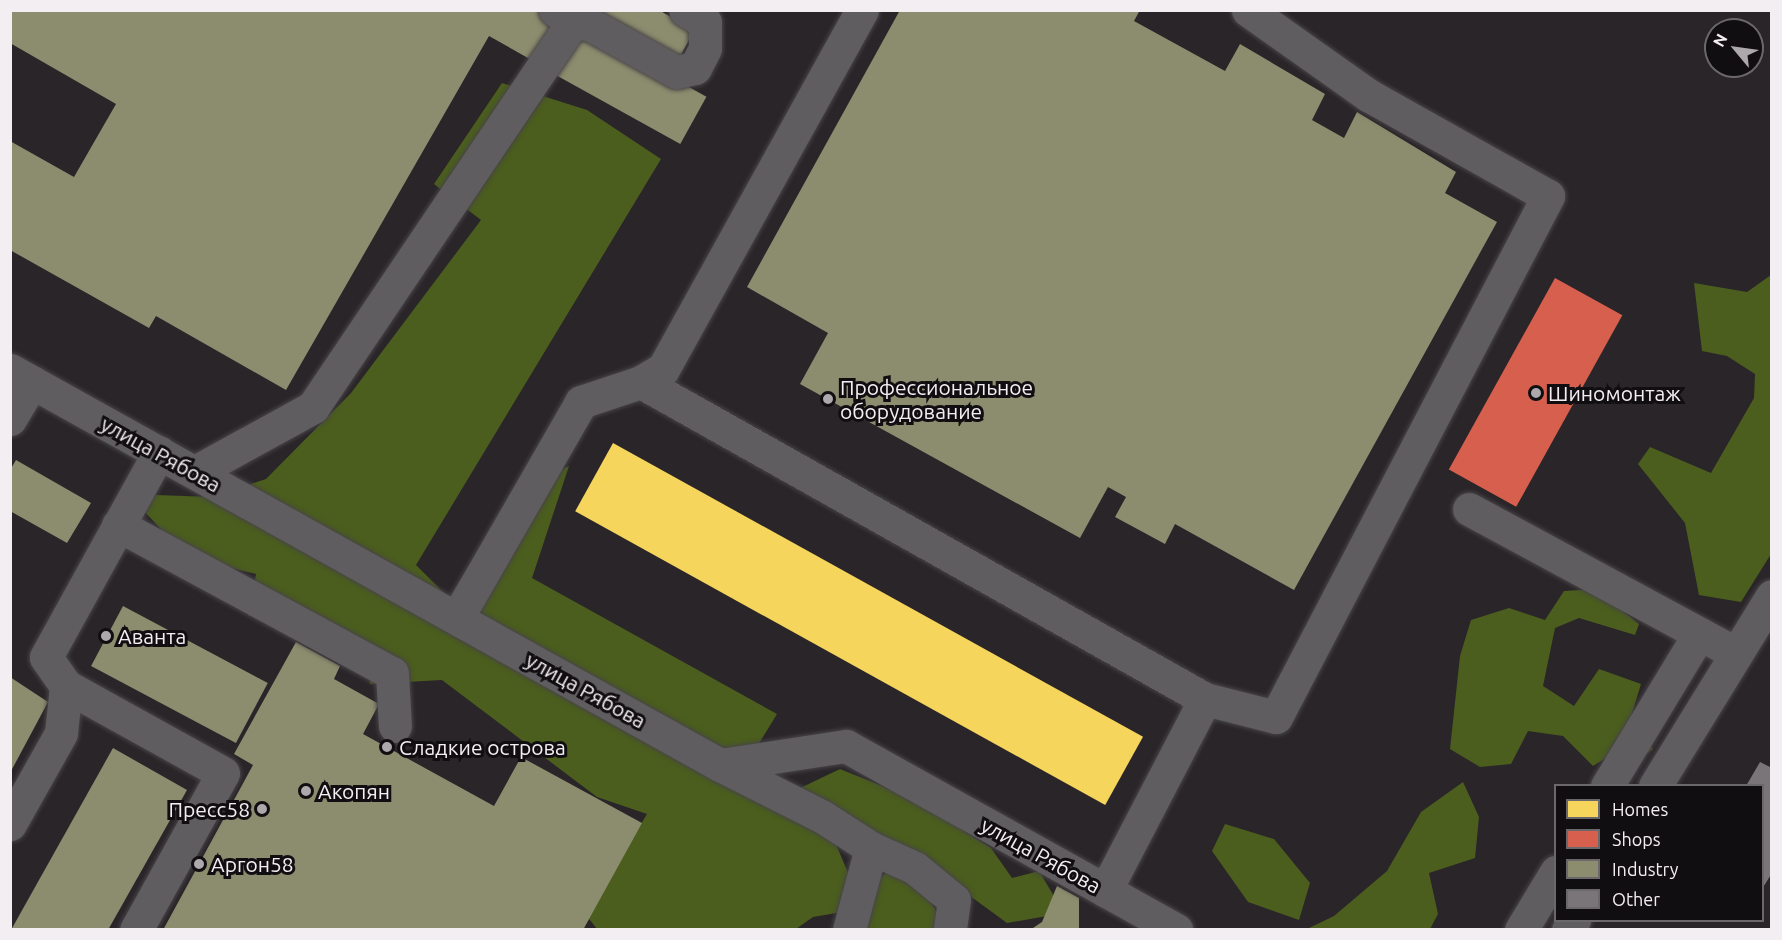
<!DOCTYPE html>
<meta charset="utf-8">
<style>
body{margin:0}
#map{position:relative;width:1782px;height:940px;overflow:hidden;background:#2a2529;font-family:Ubuntu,sans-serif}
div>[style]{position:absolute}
.forest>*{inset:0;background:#4b5e1d}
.homes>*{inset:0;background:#f6d55c;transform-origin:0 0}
.shops>*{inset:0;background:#d6604d;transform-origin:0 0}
.industry>*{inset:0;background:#8c8c6e;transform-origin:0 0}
.building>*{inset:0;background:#7a7579}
.roads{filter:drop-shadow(0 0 2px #474447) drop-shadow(0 0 2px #474447)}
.minor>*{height:33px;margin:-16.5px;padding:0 16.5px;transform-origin:16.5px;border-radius:16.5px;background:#605d60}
.dots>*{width:16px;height:16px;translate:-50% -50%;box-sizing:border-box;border:3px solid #110e11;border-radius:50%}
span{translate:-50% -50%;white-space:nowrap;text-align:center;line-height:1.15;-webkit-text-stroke:6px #110e11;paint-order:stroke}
.poi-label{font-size:21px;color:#f3eef2}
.left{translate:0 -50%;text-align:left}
.right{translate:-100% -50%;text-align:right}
.street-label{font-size:21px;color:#f3eef2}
.frame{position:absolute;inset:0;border:12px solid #f3eef2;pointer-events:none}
.legend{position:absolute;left:1554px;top:784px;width:210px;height:138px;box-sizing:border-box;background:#110e11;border:2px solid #6b686b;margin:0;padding:8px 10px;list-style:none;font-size:18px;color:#f3eef2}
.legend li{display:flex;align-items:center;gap:12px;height:30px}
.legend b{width:30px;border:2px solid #6b686b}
.north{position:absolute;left:1704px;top:18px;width:60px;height:60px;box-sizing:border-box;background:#110e11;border:2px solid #6b686b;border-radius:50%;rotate:299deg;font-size:16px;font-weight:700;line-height:24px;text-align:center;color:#f3eef2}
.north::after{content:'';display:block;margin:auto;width:21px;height:27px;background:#ada8ac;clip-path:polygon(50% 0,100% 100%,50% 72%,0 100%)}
</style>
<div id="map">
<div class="forest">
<div style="clip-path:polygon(502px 83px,587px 110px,661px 159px,416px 565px,449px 598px,514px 493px,569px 466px,532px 578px,777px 714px,733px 786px,835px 842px,857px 894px,889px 871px,924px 890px,946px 929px,860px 929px,848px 911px,813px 917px,796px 929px,597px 929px,586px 915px,647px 814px,597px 797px,442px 680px,370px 684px,366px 655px,296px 604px,248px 616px,256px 574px,187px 557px,128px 494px,212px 497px,266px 479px,351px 393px,481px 220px,434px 184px)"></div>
<div style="clip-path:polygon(1771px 275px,1771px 554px,1741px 602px,1699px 595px,1685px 523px,1638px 464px,1650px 447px,1711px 473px,1754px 398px,1755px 374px,1727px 356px,1702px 351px,1694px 283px,1747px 292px)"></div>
<div style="clip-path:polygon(1595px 589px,1639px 624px,1635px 635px,1579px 618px,1555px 628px,1543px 686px,1574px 706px,1599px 669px,1641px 684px,1630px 720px,1653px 749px,1640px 759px,1614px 753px,1593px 766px,1563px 736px,1528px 731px,1511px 764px,1480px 767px,1450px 749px,1460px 656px,1471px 620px,1509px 608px,1545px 620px,1564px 591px)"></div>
<div style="clip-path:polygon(840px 769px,907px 796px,991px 848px,1012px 878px,1039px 871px,1064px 913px,1007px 923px,955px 885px,794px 791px)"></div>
<div style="clip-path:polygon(1463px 782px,1479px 817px,1475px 858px,1429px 873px,1438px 914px,1430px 929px,1307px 929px,1334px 916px,1387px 871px,1421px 812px)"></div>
<div style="clip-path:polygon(1225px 824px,1274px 839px,1310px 883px,1299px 920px,1248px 902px,1212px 851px)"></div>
</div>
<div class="homes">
<div style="left:613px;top:443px;width:606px;height:78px;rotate:29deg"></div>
</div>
<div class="shops">
<div style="left:1555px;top:278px;width:77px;height:219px;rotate:29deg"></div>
</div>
<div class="industry">
<div style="clip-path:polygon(10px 10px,548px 10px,561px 18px,535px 62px,489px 36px,286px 390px,156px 316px,149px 328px,10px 250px,10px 141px,74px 177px,116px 104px,10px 43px)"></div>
<div style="clip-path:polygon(593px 10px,659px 10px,694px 31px,678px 60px)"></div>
<div style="clip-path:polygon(900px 10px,1140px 10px,1134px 21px,1225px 71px,1240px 44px,1325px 94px,1312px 120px,1344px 138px,1357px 112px,1456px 172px,1445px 193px,1497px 222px,1294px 590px,1175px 524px,1165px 544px,1115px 517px,1126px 497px,1108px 487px,1080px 538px,800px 384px,828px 333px,747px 287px)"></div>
<div style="left:577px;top:25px;width:148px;height:54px;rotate:29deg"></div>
<div style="clip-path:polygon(16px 460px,91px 503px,67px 543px,10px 511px,10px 470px)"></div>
<div style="left:123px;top:606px;width:164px;height:68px;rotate:28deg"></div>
<div style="clip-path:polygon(296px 642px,340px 666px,334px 679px,379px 704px,363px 734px,494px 806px,521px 757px,642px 823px,583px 930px,163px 930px,253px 765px,234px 754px)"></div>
<div style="clip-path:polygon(10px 677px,48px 702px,10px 773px)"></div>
<div style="clip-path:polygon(113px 748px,187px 790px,108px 930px,11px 930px)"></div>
<div style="clip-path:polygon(1057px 886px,1079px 898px,1079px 930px,1030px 930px,1042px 922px)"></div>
</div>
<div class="building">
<div style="clip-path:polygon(1760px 762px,1772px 768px,1772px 873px,1762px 889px,1762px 786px,1746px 786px)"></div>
</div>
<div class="roads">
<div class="minor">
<div style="left:573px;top:22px;width:18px;rotate:9deg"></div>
<div style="left:591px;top:25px;width:97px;rotate:28.9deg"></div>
<div style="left:676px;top:72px;width:19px;rotate:-12deg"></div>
<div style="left:695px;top:68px;width:22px;rotate:-63deg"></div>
<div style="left:705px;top:48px;width:26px;rotate:-90deg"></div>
<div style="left:705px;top:22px;width:23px;rotate:-149deg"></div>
<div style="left:10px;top:370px;width:812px;rotate:29.09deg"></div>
<div style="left:720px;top:765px;width:127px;rotate:-8.6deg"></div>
<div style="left:846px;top:746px;width:378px;rotate:29.1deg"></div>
<div style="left:641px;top:382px;width:26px;rotate:-31deg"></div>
<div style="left:663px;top:369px;width:410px;rotate:-61deg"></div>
<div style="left:10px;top:419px;width:43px;rotate:-59.3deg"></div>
<div style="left:195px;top:472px;width:135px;rotate:-28.8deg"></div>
<div style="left:313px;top:407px;width:465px;rotate:-56deg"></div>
<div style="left:573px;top:22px;width:22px;rotate:-146deg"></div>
<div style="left:1469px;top:509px;width:302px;rotate:28.4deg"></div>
<div style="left:118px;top:525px;width:311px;rotate:28.4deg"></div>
<div style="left:392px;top:673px;width:53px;rotate:86.8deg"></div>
<div style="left:457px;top:618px;width:249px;rotate:-60.1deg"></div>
<div style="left:581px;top:402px;width:63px;rotate:-18.4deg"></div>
<div style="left:641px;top:382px;width:647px;rotate:29.34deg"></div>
<div style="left:1205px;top:699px;width:216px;rotate:117.5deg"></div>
<div style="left:1205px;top:699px;width:73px;rotate:14.2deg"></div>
<div style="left:1276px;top:717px;width:588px;rotate:-62.43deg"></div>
<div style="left:1548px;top:196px;width:206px;rotate:-150.7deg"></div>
<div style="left:1368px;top:95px;width:147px;rotate:-144.7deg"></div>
<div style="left:720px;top:765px;width:115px;rotate:26.8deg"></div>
<div style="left:823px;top:817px;width:57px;rotate:32.9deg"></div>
<div style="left:871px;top:848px;width:48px;rotate:24.4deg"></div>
<div style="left:915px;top:868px;width:50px;rotate:39.4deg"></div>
<div style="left:954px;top:900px;width:30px;rotate:98deg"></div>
<div style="left:1607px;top:786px;width:178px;rotate:-58.8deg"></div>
<div style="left:1655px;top:786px;width:223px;rotate:-58.4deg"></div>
<div style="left:10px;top:824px;width:104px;rotate:-60.7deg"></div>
<div style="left:61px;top:733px;width:47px;rotate:-83.9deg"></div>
<div style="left:136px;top:930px;width:179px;rotate:-61deg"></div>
<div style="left:223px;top:773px;width:179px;rotate:-151deg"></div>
<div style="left:66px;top:686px;width:35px;rotate:-125deg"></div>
<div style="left:46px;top:657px;width:234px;rotate:-61.1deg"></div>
<div style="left:849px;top:930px;width:85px;rotate:-75deg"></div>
<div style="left:1521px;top:930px;width:68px;rotate:-58.9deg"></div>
<div style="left:1568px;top:930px;width:12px;rotate:-59deg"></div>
</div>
</div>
<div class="dots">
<div style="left:1536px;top:393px;background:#ada8ac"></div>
<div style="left:828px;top:399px;background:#ada8ac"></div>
<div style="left:106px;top:636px;background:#ada8ac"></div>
<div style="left:387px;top:747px;background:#ada8ac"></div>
<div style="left:306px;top:791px;background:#ada8ac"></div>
<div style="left:262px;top:809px;background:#ada8ac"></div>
<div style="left:199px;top:864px;background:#ada8ac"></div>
</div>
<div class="poi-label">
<span class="left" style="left:840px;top:399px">Профессиональное<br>оборудование</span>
<span class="left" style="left:1548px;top:393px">Шиномонтаж</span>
<span class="left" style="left:118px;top:636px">Аванта</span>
<span class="left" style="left:399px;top:747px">Сладкие острова</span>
<span class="left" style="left:318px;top:791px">Акопян</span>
<span class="right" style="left:250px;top:809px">Пресс58</span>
<span class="left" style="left:211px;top:864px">Аргон58</span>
</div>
<div class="street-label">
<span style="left:161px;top:454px;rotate:29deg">улица Рябова</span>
<span style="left:586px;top:690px;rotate:29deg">улица Рябова</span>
<span style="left:1041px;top:855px;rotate:29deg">улица Рябова</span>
</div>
<div class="frame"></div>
<ul class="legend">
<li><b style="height:16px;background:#f6d55c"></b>Homes</li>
<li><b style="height:16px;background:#d6604d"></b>Shops</li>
<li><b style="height:16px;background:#8c8c6e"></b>Industry</li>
<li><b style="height:16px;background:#7a7579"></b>Other</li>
</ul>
<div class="north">N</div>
</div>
